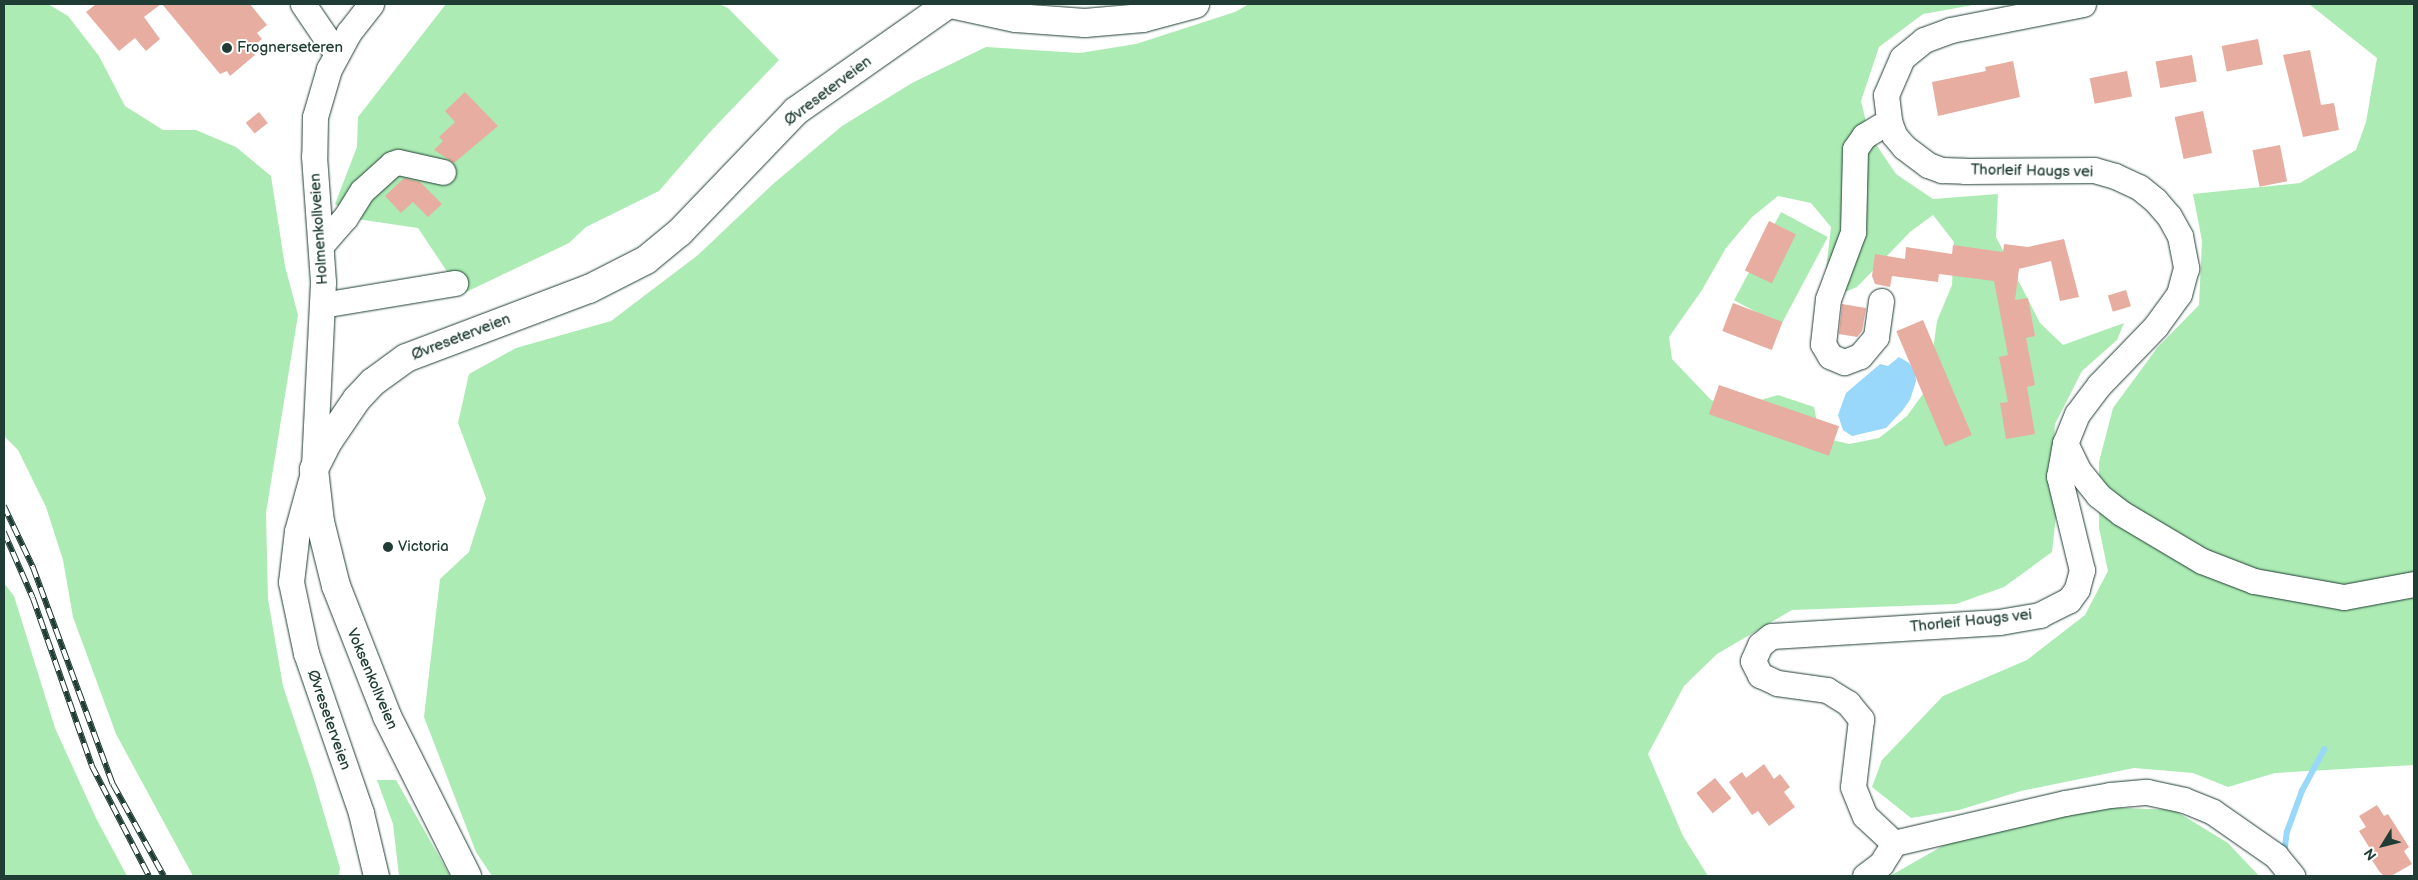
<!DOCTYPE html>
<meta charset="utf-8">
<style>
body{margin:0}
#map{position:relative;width:2418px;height:880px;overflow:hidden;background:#fff;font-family:"Balsamiq Sans",sans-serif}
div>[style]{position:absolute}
.green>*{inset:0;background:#acebb3;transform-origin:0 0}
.water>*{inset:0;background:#99d8fa}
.stream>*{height:5.5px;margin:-2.75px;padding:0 2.75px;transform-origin:2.75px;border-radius:2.75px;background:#99d8fa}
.building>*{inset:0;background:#e6ada0;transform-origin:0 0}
.roads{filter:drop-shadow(0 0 1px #1f3d34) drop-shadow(0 0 1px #1f3d34)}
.minor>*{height:25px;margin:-12.5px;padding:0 12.5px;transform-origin:12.5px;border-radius:12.5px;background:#fff}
.major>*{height:28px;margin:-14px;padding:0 14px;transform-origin:14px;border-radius:14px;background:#fff}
.rail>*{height:5.5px;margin-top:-2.75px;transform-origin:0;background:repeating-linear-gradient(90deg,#fff 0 11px,#1f3d34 0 22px);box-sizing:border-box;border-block:1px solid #1f3d34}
.dots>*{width:14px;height:14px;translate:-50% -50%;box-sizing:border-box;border:2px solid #fff;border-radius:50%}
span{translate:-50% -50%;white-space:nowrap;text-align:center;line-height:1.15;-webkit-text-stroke:4px #fff;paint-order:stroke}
.poi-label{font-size:15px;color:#1f3d34}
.left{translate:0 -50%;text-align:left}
.street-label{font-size:15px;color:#1f3d34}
.frame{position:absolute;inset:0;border:5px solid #1f3d34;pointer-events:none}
.north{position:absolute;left:2358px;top:820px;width:50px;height:50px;-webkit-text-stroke:4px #fff;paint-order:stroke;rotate:234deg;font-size:14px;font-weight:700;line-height:20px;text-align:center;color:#1f3d34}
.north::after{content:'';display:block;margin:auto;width:18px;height:22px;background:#1f3d34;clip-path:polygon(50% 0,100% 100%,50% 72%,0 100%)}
</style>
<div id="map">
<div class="green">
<div style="clip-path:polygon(4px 4px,48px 4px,68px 16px,99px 56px,125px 106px,163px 130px,196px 130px,236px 147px,271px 176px,285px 266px,298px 315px,266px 513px,268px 599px,283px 686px,313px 776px,340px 868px,339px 876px,193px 876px,116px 734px,73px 617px,63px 560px,46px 507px,18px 450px,4px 436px)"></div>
<div style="clip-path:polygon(446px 4px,719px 4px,728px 8px,779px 60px,710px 132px,659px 191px,586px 227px,569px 243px,462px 294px,418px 228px,357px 219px,335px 204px,357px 147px,358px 117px)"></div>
<div style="clip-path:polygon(evenodd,1249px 4px,1979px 4px,1923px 14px,1879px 47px,1861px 101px,1869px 134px,1896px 174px,1933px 199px,1998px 194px,1996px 237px,2040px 323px,2063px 345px,2124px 323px,2117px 340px,2082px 371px,2055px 424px,2052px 473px,2057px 507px,2052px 552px,2004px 587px,1956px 604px,1792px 610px,1717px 654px,1684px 686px,1648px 754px,1683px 836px,1708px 876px,492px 876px,476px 852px,424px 717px,440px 579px,469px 552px,486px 498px,458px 423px,469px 374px,516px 348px,611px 321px,698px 255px,773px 184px,842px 126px,912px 83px,986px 47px,1080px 53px,1136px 44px,1235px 12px,1249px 4px,1778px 196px,1811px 203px,1831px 227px,1824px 287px,1840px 294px,1857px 287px,1910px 232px,1933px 215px,1954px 242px,1952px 285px,1937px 321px,1928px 387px,1907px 416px,1879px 438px,1849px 444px,1820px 437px,1814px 407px,1778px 395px,1736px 407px,1711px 400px,1672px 359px,1669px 337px,1702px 290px,1726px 248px,1752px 217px,1778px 196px)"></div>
<div style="clip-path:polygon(2309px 4px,2414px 4px,2414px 765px,2275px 773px,2228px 787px,2193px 773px,2134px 768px,2021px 791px,1959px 810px,1911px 818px,1872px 787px,1882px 760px,1943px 696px,2027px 660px,2085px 615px,2108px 571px,2099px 528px,2099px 462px,2113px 408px,2157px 348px,2199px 305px,2202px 241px,2193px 194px,2300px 183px,2356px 150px,2366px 122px,2377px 58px)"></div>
<div style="left:1781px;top:212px;width:53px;height:100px;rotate:28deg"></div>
<div style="clip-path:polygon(4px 583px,14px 596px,55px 728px,96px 818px,127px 876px,4px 876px)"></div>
<div style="clip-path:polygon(377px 780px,396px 780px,450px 876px,399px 876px,393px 824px)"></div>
<div style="clip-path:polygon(2099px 807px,2174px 810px,2228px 843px,2259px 876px,1890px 876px,1946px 844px)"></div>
</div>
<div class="water">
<div style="clip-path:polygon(1899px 357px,1909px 363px,1915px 372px,1916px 381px,1910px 400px,1902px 411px,1886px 428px,1852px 436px,1843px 430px,1838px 415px,1846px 393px,1880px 364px,1888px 366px)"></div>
</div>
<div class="stream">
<div style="left:2284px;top:855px;width:23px;rotate:-83deg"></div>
<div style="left:2287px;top:832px;width:44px;rotate:-69.9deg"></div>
<div style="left:2302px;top:791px;width:47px;rotate:-61.8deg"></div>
</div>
<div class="building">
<div style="clip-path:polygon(96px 4px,161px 4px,144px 17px,160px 39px,146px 51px,135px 38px,119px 51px,86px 12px)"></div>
<div style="clip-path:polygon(162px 4px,250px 4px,267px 25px,257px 33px,262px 39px,250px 49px,255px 55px,230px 76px,227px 71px,220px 74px)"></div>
<div style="left:2258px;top:39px;width:26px;height:37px;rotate:79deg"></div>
<div style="clip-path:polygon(2310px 50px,2321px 105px,2334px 103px,2339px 130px,2303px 137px,2283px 55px)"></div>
<div style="left:2192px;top:55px;width:27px;height:37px;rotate:80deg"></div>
<div style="clip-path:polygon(2013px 61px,2020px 97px,1938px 116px,1932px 82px,1986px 71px,1985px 67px)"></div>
<div style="left:2127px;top:71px;width:26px;height:38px;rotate:79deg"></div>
<div style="clip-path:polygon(465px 92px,498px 126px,454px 163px,434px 150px,443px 141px,439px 137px,455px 122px,445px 111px)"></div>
<div style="left:2203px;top:111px;width:43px;height:29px;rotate:78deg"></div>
<div style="left:259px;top:112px;width:14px;height:17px;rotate:51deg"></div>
<div style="left:2280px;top:145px;width:37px;height:28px;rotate:79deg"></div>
<div style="clip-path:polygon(404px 178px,420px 182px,442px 204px,428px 217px,413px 202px,401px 213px,385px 196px)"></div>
<div style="left:1769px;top:221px;width:30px;height:55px;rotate:26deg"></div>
<div style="clip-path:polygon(2064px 239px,2079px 297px,2060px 301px,2051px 261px,2019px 269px,2015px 300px,2028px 298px,2035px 336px,2026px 338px,2035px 385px,2027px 387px,2035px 434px,2006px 439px,2000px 403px,2008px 402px,1999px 357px,2008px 355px,1994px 281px,1939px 274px,1938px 282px,1892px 276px,1890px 287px,1875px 284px,1872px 276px,1875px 254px,1905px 259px,1906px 247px,1952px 254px,1953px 245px,2003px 252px,2004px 244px,2028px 247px)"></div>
<div style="left:2126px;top:290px;width:17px;height:19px;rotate:73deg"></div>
<div style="left:1733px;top:303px;width:53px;height:30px;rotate:21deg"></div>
<div style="clip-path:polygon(1842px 304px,1866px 308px,1862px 331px,1857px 337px,1839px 334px)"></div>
<div style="left:1923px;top:320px;width:125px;height:29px;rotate:67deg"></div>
<div style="left:1719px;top:385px;width:127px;height:31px;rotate:19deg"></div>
<div style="clip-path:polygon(1764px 764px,1774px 779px,1780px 774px,1790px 787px,1784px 792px,1795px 807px,1769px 826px,1758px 811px,1752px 815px,1729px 782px,1742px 772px,1746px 778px)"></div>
<div style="left:1715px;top:778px;width:26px;height:24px;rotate:51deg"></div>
<div style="clip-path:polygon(2377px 805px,2384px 816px,2388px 814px,2409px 847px,2404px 851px,2412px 864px,2391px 876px,2384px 876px,2379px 871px,2370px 857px,2374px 855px,2359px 831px,2366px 827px,2359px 816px)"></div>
</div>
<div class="roads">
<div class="minor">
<div style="left:303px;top:4px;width:60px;rotate:55.8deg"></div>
<div style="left:371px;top:4px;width:36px;rotate:128deg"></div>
<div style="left:349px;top:32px;width:42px;rotate:118.4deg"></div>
<div style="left:329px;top:69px;width:50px;rotate:106.3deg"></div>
<div style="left:315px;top:117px;width:39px;rotate:91deg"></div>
<div style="left:314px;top:156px;width:126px;rotate:85.9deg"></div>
<div style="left:323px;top:282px;width:187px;rotate:92.8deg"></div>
<div style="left:314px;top:469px;width:64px;rotate:105.3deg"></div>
<div style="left:297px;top:531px;width:51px;rotate:96.7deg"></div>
<div style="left:291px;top:582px;width:73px;rotate:78.1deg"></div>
<div style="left:306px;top:653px;width:169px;rotate:71deg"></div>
<div style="left:361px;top:813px;width:65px;rotate:76.6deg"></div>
<div style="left:2083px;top:4px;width:135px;rotate:168.9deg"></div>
<div style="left:1951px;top:30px;width:29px;rotate:160deg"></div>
<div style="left:1924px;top:40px;width:28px;rotate:141deg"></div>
<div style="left:1902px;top:58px;width:40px;rotate:113.4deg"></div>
<div style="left:1886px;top:95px;width:26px;rotate:83deg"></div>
<div style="left:1889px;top:121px;width:15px;rotate:70deg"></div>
<div style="left:1894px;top:135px;width:16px;rotate:50deg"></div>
<div style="left:1904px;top:147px;width:30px;rotate:37deg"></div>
<div style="left:1928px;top:165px;width:15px;rotate:20deg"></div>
<div style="left:1942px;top:170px;width:23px;rotate:2deg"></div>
<div style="left:1965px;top:171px;width:129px;rotate:-0.4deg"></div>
<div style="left:2094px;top:170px;width:22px;rotate:16deg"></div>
<div style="left:2115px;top:176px;width:26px;rotate:25deg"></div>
<div style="left:2139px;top:187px;width:21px;rotate:39deg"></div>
<div style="left:2155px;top:200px;width:21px;rotate:49deg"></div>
<div style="left:2169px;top:216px;width:23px;rotate:61deg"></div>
<div style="left:2180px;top:236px;width:33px;rotate:79deg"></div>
<div style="left:2186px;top:268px;width:27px;rotate:105deg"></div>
<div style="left:2179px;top:294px;width:39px;rotate:126deg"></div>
<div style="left:2156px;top:326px;width:82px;rotate:134deg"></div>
<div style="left:2099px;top:385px;width:36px;rotate:127deg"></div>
<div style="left:2077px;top:414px;width:31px;rotate:112deg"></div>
<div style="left:2065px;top:443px;width:34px;rotate:100deg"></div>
<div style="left:2059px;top:476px;width:97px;rotate:76.3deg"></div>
<div style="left:2082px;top:570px;width:20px;rotate:105deg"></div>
<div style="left:2077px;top:589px;width:14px;rotate:126deg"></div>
<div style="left:2069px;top:600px;width:33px;rotate:153deg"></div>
<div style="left:2040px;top:615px;width:42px;rotate:170.3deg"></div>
<div style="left:1999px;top:622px;width:228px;rotate:176.5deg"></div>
<div style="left:1771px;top:636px;width:14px;rotate:141deg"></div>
<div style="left:1760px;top:645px;width:17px;rotate:114deg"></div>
<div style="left:1753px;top:661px;width:16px;rotate:63deg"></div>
<div style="left:1760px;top:675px;width:19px;rotate:25deg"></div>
<div style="left:1777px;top:683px;width:50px;rotate:8deg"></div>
<div style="left:1827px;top:690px;width:25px;rotate:32deg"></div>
<div style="left:1848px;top:703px;width:21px;rotate:51deg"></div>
<div style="left:1861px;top:719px;width:68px;rotate:96.7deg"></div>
<div style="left:1853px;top:787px;width:31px;rotate:68deg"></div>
<div style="left:1865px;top:816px;width:40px;rotate:43deg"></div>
<div style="left:1894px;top:843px;width:176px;rotate:-13.2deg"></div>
<div style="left:2065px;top:803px;width:46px;rotate:-10.1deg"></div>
<div style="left:2110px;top:795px;width:37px;rotate:-5deg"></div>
<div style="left:2147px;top:792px;width:38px;rotate:12deg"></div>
<div style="left:2184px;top:800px;width:31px;rotate:22deg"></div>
<div style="left:2213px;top:812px;width:77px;rotate:34.9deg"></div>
<div style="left:2276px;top:856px;width:26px;rotate:51deg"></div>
<div style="left:322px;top:244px;width:35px;rotate:-49deg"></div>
<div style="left:345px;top:218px;width:32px;rotate:-58deg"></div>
<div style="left:362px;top:191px;width:40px;rotate:-42deg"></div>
<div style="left:392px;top:164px;width:6px;rotate:-18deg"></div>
<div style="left:398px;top:162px;width:46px;rotate:12.5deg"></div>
<div style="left:1881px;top:301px;width:36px;rotate:98deg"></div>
<div style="left:1876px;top:337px;width:25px;rotate:130deg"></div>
<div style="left:1860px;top:356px;width:17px;rotate:159deg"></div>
<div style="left:1844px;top:362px;width:15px;rotate:-157deg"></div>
<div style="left:1830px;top:356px;width:14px;rotate:-120deg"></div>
<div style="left:1823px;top:344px;width:45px;rotate:-83.7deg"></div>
<div style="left:1828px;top:299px;width:72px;rotate:-69.5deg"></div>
<div style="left:1853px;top:232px;width:83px;rotate:-88.6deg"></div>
<div style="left:1855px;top:149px;width:16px;rotate:-55deg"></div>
<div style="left:1864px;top:136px;width:29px;rotate:-31deg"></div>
<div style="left:322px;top:305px;width:135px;rotate:-9.4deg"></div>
<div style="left:2065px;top:443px;width:30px;rotate:64deg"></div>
<div style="left:2078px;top:470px;width:32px;rotate:51deg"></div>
<div style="left:2098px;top:495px;width:29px;rotate:38deg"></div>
<div style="left:2121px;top:513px;width:94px;rotate:30.7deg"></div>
<div style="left:2202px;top:561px;width:56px;rotate:21deg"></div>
<div style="left:2254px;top:581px;width:91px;rotate:10.1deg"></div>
<div style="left:2344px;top:597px;width:71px;rotate:-10.5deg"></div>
<div style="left:1865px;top:876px;width:20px;rotate:-37deg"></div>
<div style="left:1881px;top:864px;width:25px;rotate:-58deg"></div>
</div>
<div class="major">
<div style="left:951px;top:4px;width:66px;rotate:12.2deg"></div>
<div style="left:1016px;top:18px;width:69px;rotate:4.1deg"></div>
<div style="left:1085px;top:23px;width:58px;rotate:-4.9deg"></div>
<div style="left:1143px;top:18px;width:54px;rotate:-15.1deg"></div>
<div style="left:467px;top:876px;width:179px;rotate:-116.6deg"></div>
<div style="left:387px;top:716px;width:140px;rotate:-111.4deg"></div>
<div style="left:336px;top:586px;width:66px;rotate:-104deg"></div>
<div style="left:320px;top:522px;width:53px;rotate:-96.5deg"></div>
<div style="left:314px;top:469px;width:33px;rotate:-63deg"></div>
<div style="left:329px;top:440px;width:50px;rotate:-55.7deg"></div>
<div style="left:357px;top:399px;width:23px;rotate:-47deg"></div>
<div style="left:373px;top:382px;width:41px;rotate:-36deg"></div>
<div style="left:406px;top:358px;width:196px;rotate:-20.7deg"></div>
<div style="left:589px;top:289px;width:64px;rotate:-27deg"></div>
<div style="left:646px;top:260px;width:44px;rotate:-39.5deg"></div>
<div style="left:680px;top:232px;width:168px;rotate:-46.2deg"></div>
<div style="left:796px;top:111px;width:186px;rotate:-35.1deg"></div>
</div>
</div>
<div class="rail">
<div style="left:4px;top:506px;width:68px;rotate:64.6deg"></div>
<div style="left:33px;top:567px;width:231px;rotate:69.8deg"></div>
<div style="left:113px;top:784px;width:105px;rotate:61deg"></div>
<div style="left:4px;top:532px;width:72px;rotate:66.3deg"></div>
<div style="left:33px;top:598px;width:178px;rotate:70.6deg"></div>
<div style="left:92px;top:766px;width:124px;rotate:62.6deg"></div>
</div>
<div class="dots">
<div style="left:227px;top:48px;background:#1f3d34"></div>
<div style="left:388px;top:547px;background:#1f3d34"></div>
</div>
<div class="poi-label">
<span class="left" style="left:237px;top:48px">Frognerseteren</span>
<span class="left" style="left:398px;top:547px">Victoria</span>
</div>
<div class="street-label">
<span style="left:828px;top:91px;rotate:-37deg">Øvreseterveien</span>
<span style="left:2032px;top:171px;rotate:1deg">Thorleif Haugs vei</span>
<span style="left:319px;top:229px;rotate:-94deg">Holmenkollveien</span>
<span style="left:461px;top:337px;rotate:-21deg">Øvreseterveien</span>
<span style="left:1971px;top:621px;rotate:-6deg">Thorleif Haugs vei</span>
<span style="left:372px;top:679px;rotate:67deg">Voksenkollveien</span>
<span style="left:329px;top:720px;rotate:71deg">Øvreseterveien</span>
</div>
<div class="frame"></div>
<div class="north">N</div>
</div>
